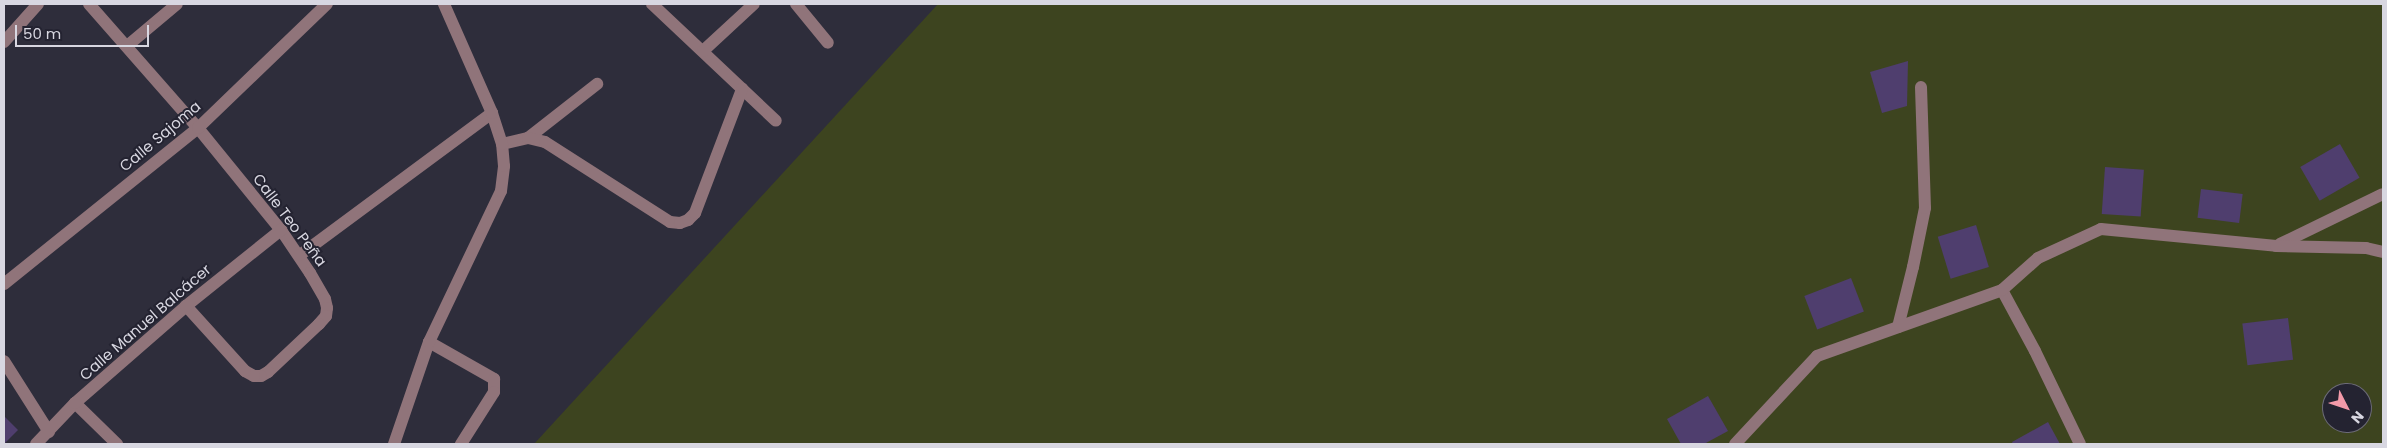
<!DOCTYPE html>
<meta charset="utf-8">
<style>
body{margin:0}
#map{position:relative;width:2387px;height:448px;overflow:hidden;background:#2e2d3b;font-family:Poppins,sans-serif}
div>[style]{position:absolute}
.green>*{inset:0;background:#3d441f}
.building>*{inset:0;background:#4f3e6e;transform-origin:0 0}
.minor>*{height:12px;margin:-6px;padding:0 6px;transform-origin:6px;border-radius:6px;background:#90747a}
span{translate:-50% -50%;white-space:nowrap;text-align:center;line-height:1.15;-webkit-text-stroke:4px #242331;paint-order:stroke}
.street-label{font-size:15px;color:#d8d7e1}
.frame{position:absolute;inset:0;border:5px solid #d8d7e1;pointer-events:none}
.north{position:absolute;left:2322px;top:383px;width:50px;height:50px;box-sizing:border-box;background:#242331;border:1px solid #6c6b77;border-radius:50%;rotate:131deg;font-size:14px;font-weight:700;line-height:20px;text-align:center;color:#d8d7e1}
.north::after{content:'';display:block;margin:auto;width:18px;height:22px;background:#f39aa9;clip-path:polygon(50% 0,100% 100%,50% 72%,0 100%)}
.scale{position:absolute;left:15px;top:25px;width:134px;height:22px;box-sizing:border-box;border:2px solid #d8d7e1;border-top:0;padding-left:6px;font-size:15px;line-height:18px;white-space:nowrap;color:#d8d7e1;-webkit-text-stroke:4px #242331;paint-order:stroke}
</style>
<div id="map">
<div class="green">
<div style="clip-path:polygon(evenodd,938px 4px,2383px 4px,2383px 444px,534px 444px,938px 4px,2332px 393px,2362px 393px,2362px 423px,2332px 423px,2332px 393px)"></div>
</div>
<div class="building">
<div style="clip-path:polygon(1908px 61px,1907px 106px,1882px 113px,1870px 72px)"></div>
<div style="left:2340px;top:144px;width:39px;height:46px;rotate:60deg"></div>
<div style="left:2105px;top:167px;width:39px;height:47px;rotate:4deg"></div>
<div style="left:2201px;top:189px;width:42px;height:29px;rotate:7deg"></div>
<div style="left:1976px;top:225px;width:44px;height:40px;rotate:73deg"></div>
<div style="left:1851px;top:278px;width:36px;height:50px;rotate:69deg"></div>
<div style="left:2288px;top:318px;width:42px;height:46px;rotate:83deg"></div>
<div style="clip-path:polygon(1708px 396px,1728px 431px,1704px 444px,1681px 444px,1667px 419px)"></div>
<div style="clip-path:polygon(4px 416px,18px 430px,4px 444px)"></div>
<div style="clip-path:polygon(2048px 422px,2060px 444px,2013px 444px,2012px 442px)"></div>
</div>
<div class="minor">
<div style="left:89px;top:4px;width:165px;rotate:48.7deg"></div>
<div style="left:198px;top:128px;width:132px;rotate:50.9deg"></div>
<div style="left:281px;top:230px;width:52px;rotate:56deg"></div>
<div style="left:310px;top:273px;width:30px;rotate:60deg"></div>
<div style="left:325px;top:299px;width:9px;rotate:77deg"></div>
<div style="left:327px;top:308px;width:8px;rotate:97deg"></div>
<div style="left:326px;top:316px;width:11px;rotate:131deg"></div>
<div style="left:319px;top:324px;width:70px;rotate:136.7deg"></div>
<div style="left:268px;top:372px;width:8px;rotate:150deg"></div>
<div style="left:261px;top:376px;width:7px;rotate:180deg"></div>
<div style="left:254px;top:376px;width:10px;rotate:-151deg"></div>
<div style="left:245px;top:371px;width:88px;rotate:-132.2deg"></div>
<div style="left:652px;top:4px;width:170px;rotate:43.3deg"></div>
<div style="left:796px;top:4px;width:50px;rotate:50.6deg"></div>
<div style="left:4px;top:42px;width:51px;rotate:-48.2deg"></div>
<div style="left:127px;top:46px;width:65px;rotate:-40deg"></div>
<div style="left:703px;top:51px;width:69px;rotate:-42.7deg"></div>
<div style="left:528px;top:138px;width:88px;rotate:-38deg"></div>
<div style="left:502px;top:144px;width:27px;rotate:-13deg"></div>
<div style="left:528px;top:138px;width:17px;rotate:13deg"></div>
<div style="left:545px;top:142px;width:148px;rotate:32.6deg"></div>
<div style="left:670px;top:222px;width:10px;rotate:6deg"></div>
<div style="left:680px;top:223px;width:9px;rotate:-21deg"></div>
<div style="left:688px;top:220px;width:10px;rotate:-45deg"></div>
<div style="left:695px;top:213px;width:133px;rotate:-69.2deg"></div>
<div style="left:2280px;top:244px;width:114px;rotate:-25.9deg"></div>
<div style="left:300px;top:255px;width:239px;rotate:-36.5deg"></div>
<div style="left:4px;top:284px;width:249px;rotate:-38.8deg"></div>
<div style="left:198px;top:128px;width:179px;rotate:-43.9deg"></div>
<div style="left:2002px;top:290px;width:69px;rotate:61.6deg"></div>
<div style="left:2035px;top:351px;width:103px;rotate:64.2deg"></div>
<div style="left:1898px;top:327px;width:62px;rotate:-76deg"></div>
<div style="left:1913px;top:267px;width:60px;rotate:-78.5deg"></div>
<div style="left:1925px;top:208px;width:121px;rotate:-91.9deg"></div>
<div style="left:429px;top:342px;width:75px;rotate:29.6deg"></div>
<div style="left:494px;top:379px;width:13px;rotate:90deg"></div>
<div style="left:494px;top:392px;width:62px;rotate:122.4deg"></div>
<div style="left:4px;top:361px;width:84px;rotate:57.6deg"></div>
<div style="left:75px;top:403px;width:59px;rotate:44.3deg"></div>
<div style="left:36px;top:444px;width:57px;rotate:-46.4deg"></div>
<div style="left:75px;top:403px;width:147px;rotate:-41.1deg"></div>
<div style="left:186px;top:306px;width:122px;rotate:-38.7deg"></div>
<div style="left:394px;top:444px;width:108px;rotate:-71.1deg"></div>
<div style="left:429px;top:342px;width:167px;rotate:-64.5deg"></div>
<div style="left:501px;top:191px;width:25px;rotate:-83deg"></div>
<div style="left:504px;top:166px;width:22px;rotate:-95deg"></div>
<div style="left:502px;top:144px;width:33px;rotate:-108deg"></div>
<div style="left:492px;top:113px;width:119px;rotate:-113.8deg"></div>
<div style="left:1735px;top:444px;width:120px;rotate:-47deg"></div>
<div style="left:1817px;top:356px;width:196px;rotate:-19.6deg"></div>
<div style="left:2002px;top:290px;width:48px;rotate:-41.6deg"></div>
<div style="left:2038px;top:258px;width:69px;rotate:-24.7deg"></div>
<div style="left:2101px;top:229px;width:176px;rotate:5.5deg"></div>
<div style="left:2276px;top:246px;width:90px;rotate:1.3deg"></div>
<div style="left:2366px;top:248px;width:17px;rotate:13deg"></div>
</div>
<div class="street-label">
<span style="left:160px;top:136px;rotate:-40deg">Calle Sajoma</span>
<span style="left:290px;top:220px;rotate:53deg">Calle Teo Peña</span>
<span style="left:145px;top:322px;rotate:-41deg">Calle Manuel Balcácer</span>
</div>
<div class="frame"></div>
<div class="north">N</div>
<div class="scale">50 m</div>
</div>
